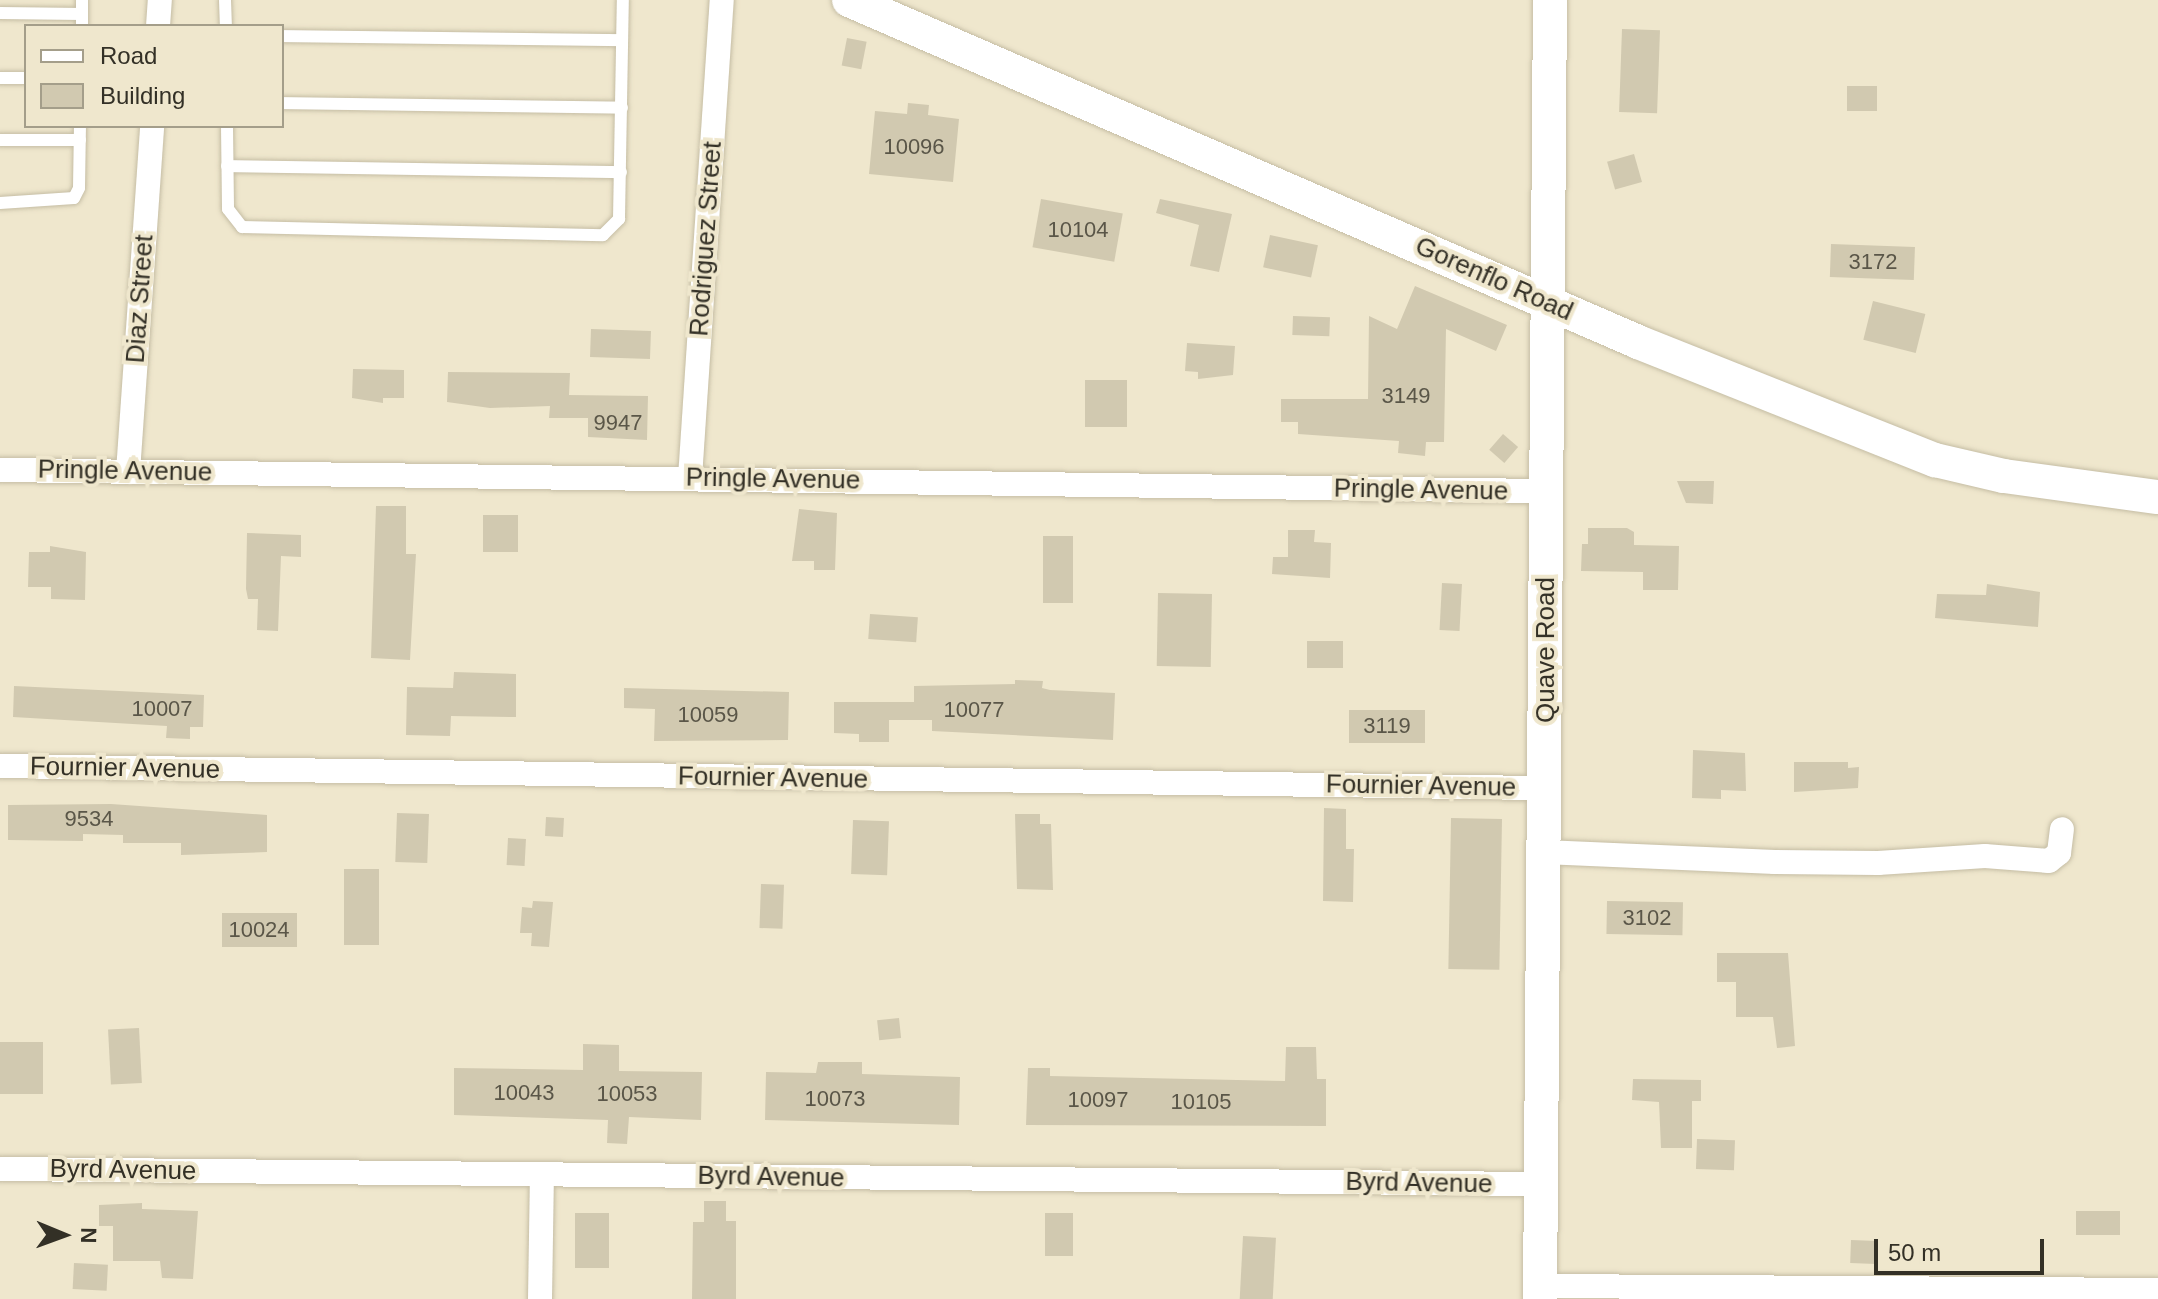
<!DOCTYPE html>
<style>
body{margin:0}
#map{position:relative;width:2158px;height:1299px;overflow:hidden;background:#efe7cd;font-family:Arial,sans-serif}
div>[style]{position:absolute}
.building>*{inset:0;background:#d1c9b0;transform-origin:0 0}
.roads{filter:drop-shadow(0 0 2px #c5bda4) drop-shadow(0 0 2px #c5bda4)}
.lane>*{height:12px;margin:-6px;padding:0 6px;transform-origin:6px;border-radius:6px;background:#fff}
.street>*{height:24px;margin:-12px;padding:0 12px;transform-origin:12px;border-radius:12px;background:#fff}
.secondary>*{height:34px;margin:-17px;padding:0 17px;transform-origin:17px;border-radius:17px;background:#fff}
span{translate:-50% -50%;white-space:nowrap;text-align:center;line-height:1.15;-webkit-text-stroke:8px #efe7cd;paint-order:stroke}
.number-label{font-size:22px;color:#5a5648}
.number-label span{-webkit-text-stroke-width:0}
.street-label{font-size:26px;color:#333026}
.legend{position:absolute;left:24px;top:24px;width:260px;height:104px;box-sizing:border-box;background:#efe7cd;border:2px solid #a49e8a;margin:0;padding:10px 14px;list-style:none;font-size:24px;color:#333026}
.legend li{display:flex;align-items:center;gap:16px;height:40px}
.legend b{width:40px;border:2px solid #a49e8a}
.north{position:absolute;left:24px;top:1195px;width:80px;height:80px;-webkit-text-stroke:6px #efe7cd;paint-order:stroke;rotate:91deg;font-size:22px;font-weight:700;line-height:32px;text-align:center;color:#333026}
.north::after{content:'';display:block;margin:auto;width:28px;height:36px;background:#333026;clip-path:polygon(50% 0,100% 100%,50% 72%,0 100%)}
.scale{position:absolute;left:1874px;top:1239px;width:170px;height:36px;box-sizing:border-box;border:4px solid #333026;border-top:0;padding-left:10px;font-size:24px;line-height:28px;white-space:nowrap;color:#333026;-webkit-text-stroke:6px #efe7cd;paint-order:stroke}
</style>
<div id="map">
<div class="building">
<div style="left:1622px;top:29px;width:38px;height:83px;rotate:2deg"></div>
<div style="left:847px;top:38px;width:20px;height:28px;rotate:11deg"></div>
<div style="left:1847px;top:86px;width:30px;height:25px"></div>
<div style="clip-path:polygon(908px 103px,929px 105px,928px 115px,959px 119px,953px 182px,869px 174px,875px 111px,907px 114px)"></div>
<div style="left:1634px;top:154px;width:29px;height:28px;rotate:74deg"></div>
<div style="left:1041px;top:199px;width:83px;height:49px;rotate:10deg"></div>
<div style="clip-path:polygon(1160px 199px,1232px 214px,1219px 272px,1190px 266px,1199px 225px,1156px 213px)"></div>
<div style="left:1270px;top:235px;width:49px;height:33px;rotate:12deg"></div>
<div style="left:1831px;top:244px;width:84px;height:33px;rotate:2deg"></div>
<div style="clip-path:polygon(1415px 286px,1507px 325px,1496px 351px,1446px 329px,1444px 442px,1426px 442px,1425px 456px,1398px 453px,1399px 441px,1298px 434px,1298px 422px,1281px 422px,1281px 399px,1368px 399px,1369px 316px,1397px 329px)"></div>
<div style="left:1873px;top:301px;width:54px;height:40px;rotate:14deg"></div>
<div style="left:1293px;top:316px;width:37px;height:19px;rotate:2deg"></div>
<div style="left:591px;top:329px;width:60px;height:28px;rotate:2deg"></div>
<div style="clip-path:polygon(1187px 343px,1235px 346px,1233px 375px,1198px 379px,1198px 372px,1185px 371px)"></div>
<div style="clip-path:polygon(353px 369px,404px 370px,404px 398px,383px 398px,383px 403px,352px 398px)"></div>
<div style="clip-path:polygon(448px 372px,570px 373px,569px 395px,648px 396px,647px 440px,588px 437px,588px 418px,549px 418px,550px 406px,490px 408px,447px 402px)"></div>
<div style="left:1085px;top:380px;width:42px;height:47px"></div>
<div style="left:1503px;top:434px;width:20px;height:21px;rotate:41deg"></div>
<div style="clip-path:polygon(1677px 481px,1714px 481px,1713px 504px,1686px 503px)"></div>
<div style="clip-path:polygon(376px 506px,406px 506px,406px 554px,416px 554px,410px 660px,371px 658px)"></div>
<div style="clip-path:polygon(799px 509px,837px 513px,835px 570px,814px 570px,814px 561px,792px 561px)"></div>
<div style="left:518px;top:515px;width:37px;height:35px;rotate:90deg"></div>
<div style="clip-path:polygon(1588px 528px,1627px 528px,1634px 532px,1634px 545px,1679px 546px,1678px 590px,1643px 590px,1643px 572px,1581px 571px,1582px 544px,1588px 544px)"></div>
<div style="clip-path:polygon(1288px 530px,1315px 530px,1314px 542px,1331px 543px,1330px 578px,1272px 574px,1273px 557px,1288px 557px)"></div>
<div style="clip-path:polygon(247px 533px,301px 535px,301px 557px,281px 556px,278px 631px,257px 630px,258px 599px,248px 599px,246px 589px)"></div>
<div style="left:1043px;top:536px;width:30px;height:67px"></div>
<div style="clip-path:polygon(50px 546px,86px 552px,85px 600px,51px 599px,51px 587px,28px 587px,29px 552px,50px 552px)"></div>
<div style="left:1442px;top:583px;width:20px;height:47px;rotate:3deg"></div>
<div style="clip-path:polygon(1987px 584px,2040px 592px,2038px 627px,1935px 618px,1937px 594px,1986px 595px)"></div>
<div style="left:1158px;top:593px;width:54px;height:73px;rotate:1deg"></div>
<div style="left:870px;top:614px;width:48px;height:25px;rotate:4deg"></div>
<div style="left:1307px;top:641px;width:36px;height:27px"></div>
<div style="clip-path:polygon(454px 672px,516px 674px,516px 717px,451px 716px,450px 736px,406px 735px,407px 687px,453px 688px)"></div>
<div style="clip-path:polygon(1015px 680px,1043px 681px,1042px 688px,1050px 690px,1115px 693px,1113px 740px,932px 731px,932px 720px,889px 720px,889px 742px,859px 742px,859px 734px,834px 733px,834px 702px,914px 702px,914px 686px,1015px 684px)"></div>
<div style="clip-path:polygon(14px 686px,204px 695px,203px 727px,190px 727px,190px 739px,166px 738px,167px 726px,13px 717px)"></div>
<div style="clip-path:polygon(624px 688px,789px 692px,788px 740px,654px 741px,655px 709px,624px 708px)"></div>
<div style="left:1349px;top:710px;width:76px;height:33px"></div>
<div style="clip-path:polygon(1693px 750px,1745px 753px,1746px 791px,1721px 790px,1721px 799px,1692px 798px)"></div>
<div style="clip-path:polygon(1794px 762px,1848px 762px,1848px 768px,1859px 767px,1858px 788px,1794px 792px)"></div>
<div style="clip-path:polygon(111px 804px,267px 815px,267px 852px,181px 855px,181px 843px,123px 843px,123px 835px,83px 834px,83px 841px,8px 840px,8px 805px)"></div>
<div style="clip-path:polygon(1324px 808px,1346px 809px,1346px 849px,1354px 849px,1353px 902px,1323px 901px)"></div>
<div style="left:397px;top:813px;width:32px;height:49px;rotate:2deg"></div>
<div style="clip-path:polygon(1015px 814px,1040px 814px,1040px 824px,1051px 824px,1053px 890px,1017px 889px)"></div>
<div style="left:546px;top:817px;width:18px;height:19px;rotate:3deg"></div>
<div style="left:1451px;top:818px;width:51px;height:151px;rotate:1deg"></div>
<div style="left:853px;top:820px;width:36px;height:54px;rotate:2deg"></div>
<div style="left:508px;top:838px;width:18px;height:27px;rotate:3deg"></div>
<div style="left:344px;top:869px;width:35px;height:76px"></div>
<div style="left:761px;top:884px;width:23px;height:44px;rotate:2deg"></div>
<div style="clip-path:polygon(533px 901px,553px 902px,549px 947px,531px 946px,532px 933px,520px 933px,522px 907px,532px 908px)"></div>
<div style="left:1607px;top:901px;width:76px;height:33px;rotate:1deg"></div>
<div style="left:222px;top:913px;width:75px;height:34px"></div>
<div style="clip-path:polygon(1717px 953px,1788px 953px,1795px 1046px,1777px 1048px,1773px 1017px,1736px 1017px,1736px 982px,1717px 982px)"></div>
<div style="left:899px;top:1018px;width:20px;height:22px;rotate:84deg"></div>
<div style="left:139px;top:1028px;width:55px;height:31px;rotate:87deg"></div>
<div style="left:43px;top:1042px;width:52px;height:43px;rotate:90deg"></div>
<div style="clip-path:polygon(583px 1044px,619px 1045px,619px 1071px,702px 1072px,701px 1120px,629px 1117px,627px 1144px,607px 1143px,608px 1120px,454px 1115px,454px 1068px,583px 1070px)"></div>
<div style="clip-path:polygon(1286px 1047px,1316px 1047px,1317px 1079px,1326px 1079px,1326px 1126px,1026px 1125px,1028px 1068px,1050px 1068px,1050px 1076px,1285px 1081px)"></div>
<div style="clip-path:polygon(818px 1062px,862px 1062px,862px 1074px,960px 1077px,959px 1125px,765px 1120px,766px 1072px,816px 1073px)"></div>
<div style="clip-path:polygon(1633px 1079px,1701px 1080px,1701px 1101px,1692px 1101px,1692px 1148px,1661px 1148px,1659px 1102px,1632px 1100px)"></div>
<div style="left:1697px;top:1139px;width:38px;height:30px;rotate:2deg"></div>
<div style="clip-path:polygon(704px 1201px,726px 1201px,726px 1221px,736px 1221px,736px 1299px,692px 1299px,693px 1222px,704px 1222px)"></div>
<div style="clip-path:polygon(142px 1203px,142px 1209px,198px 1211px,193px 1279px,162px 1278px,160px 1261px,113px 1261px,113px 1226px,99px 1226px,99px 1205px)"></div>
<div style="left:2076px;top:1211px;width:44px;height:24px"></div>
<div style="left:575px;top:1213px;width:34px;height:55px"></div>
<div style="left:1045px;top:1213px;width:28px;height:43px"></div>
<div style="left:1243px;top:1236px;width:33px;height:63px;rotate:3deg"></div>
<div style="left:1851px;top:1240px;width:26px;height:23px;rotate:2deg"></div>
<div style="left:74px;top:1263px;width:34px;height:26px;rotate:3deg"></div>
</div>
<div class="roads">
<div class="lane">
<div style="left:225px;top:0;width:26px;rotate:88deg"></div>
<div style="left:0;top:13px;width:82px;rotate:0.7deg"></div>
<div style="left:82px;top:26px;width:26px;rotate:-90deg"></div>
<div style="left:282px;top:36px;width:340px;rotate:0.7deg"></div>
<div style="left:0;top:78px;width:26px"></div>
<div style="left:282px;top:103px;width:340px;rotate:0.8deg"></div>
<div style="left:227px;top:126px;width:83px;rotate:89.3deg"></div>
<div style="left:228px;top:209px;width:23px;rotate:52deg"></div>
<div style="left:242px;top:227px;width:361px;rotate:1.3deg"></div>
<div style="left:603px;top:235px;width:23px;rotate:-45deg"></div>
<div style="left:619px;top:219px;width:219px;rotate:-89deg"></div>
<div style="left:0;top:140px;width:80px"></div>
<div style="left:227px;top:166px;width:394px;rotate:0.9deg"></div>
<div style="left:0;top:203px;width:74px;rotate:-3.9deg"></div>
<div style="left:74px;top:198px;width:11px;rotate:-63deg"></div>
<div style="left:79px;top:188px;width:62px;rotate:-89.1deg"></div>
</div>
<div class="street">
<div style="left:158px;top:26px;width:26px;rotate:-86deg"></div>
<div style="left:0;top:470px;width:1546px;rotate:0.78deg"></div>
<div style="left:128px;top:472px;width:347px;rotate:-86deg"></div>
<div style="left:690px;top:478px;width:479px;rotate:-86.2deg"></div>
<div style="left:0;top:766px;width:1546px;rotate:0.82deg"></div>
<div style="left:1544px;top:852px;width:231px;rotate:2.5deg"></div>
<div style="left:1775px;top:862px;width:103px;rotate:0.6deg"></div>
<div style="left:1878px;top:863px;width:107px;rotate:-3.7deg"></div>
<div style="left:1985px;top:856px;width:64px;rotate:4.5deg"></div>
<div style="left:2049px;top:861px;width:13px;rotate:-39deg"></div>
<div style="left:2059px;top:853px;width:24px;rotate:-83deg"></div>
<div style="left:0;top:1169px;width:1542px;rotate:0.56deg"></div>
<div style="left:1541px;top:1286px;width:617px;rotate:0.37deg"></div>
<div style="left:540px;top:1299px;width:124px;rotate:-89.1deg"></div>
</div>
<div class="secondary">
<div style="left:849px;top:0;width:860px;rotate:23.43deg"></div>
<div style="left:1638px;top:342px;width:320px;rotate:21.7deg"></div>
<div style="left:1935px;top:460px;width:71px;rotate:13.1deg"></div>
<div style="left:2004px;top:476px;width:155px;rotate:7.8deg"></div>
<div style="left:1540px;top:1299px;width:1299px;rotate:-89.56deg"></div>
</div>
</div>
<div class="number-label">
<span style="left:914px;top:147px">10096</span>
<span style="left:1078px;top:230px">10104</span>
<span style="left:1873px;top:262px">3172</span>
<span style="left:1406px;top:396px">3149</span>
<span style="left:618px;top:423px">9947</span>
<span style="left:162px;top:709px">10007</span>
<span style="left:974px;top:710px">10077</span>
<span style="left:708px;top:715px">10059</span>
<span style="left:1387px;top:726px">3119</span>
<span style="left:89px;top:819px">9534</span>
<span style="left:1647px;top:918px">3102</span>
<span style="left:259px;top:930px">10024</span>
<span style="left:524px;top:1093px">10043</span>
<span style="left:627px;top:1094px">10053</span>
<span style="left:835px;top:1099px">10073</span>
<span style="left:1098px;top:1100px">10097</span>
<span style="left:1201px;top:1102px">10105</span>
</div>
<div class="street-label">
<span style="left:706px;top:239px;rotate:-86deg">Rodriguez Street</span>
<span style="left:1494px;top:279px;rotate:24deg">Gorenflo Road</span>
<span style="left:140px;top:299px;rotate:-86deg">Diaz Street</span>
<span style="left:125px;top:471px;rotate:1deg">Pringle Avenue</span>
<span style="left:773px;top:479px;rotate:1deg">Pringle Avenue</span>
<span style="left:1421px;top:490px;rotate:1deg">Pringle Avenue</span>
<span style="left:1546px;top:650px;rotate:-90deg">Quave Road</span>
<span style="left:125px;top:768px;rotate:1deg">Fournier Avenue</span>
<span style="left:773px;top:778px;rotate:1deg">Fournier Avenue</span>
<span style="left:1421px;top:786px;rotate:1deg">Fournier Avenue</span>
<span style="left:123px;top:1170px;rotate:1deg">Byrd Avenue</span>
<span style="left:771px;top:1177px;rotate:1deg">Byrd Avenue</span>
<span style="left:1419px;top:1183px;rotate:1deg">Byrd Avenue</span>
</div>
<ul class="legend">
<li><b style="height:10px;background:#fff"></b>Road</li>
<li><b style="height:22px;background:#d1c9b0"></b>Building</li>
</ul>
<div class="north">N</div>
<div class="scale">50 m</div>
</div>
